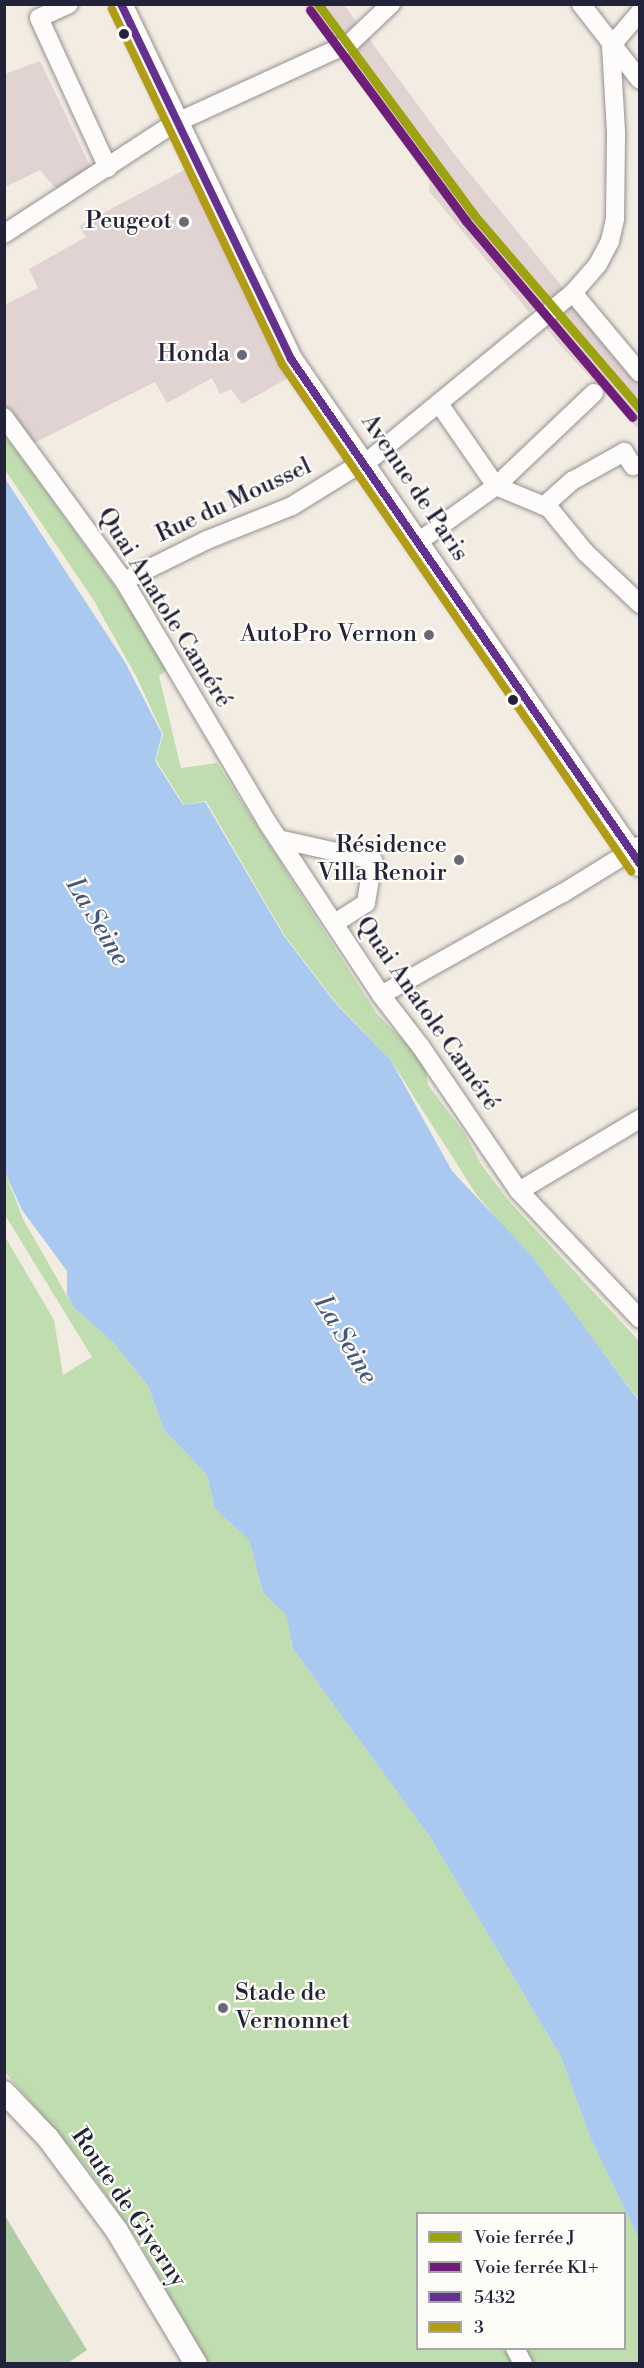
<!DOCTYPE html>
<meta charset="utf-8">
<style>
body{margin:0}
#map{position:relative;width:644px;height:2368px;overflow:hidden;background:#f3ece3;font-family:"Libre Bodoni",serif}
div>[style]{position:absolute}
.industrial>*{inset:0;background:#e1d3d2}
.green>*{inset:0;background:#c0ddaf}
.forest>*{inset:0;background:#b0cda5}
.water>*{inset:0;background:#aac9f0}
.roads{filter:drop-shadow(0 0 2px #949190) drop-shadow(0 0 2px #949190)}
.minor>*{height:18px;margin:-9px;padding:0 9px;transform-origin:9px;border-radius:9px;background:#fdfcfb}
.major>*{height:22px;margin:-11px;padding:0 11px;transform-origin:11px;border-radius:11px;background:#fdfcfb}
.bus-1>*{height:8px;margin:-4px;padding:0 4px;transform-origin:4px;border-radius:4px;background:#65318f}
.bus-2>*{height:8px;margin:-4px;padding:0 4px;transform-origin:4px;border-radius:4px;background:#b29b15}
.rail-1>*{height:9px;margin:-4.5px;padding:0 4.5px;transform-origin:4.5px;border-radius:4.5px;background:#9da20f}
.rail-2>*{height:9px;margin:-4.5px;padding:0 4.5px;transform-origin:4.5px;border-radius:4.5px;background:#6e1e78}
.dots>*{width:16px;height:16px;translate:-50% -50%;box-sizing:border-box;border:3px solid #fdfcf7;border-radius:50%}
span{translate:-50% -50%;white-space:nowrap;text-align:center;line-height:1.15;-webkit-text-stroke:4.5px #fdfcf7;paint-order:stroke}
.poi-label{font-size:24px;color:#22223b}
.right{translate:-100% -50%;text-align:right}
.left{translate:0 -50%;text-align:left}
.street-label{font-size:24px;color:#22223b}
.water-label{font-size:26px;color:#47577c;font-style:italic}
.frame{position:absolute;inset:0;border:6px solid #22223b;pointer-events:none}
.legend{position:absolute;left:416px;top:2212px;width:210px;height:138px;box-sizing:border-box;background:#fdfcf7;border:2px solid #a5a5ac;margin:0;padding:8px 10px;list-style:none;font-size:18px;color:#22223b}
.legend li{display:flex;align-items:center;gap:12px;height:30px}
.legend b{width:30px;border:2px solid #a5a5ac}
</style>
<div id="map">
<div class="industrial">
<div style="clip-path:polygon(304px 5px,344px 5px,454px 154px,639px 381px,639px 430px,558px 343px,545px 326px,554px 320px,540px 304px,529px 312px,429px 191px,430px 182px)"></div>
<div style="clip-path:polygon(40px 61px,92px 170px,58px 191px,40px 170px,5px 187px,5px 74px)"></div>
<div style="clip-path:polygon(186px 169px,288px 378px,242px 404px,231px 389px,220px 394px,212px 378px,167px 403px,155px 382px,30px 445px,5px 430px,4px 305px,38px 288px,29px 269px,86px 237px,79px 226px)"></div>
</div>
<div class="green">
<div style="clip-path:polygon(4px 434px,120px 594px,167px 670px,159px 676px,181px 768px,217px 763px,377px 1014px,415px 1052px,426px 1069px,428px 1085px,465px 1134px,481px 1164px,508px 1200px,639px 1341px,639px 1400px,556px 1290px,476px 1194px,390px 1059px,337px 1004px,285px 936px,206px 801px,184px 805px,156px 760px,163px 734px,137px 678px,93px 599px,5px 470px)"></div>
<div style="clip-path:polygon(evenodd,5px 1172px,23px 1219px,74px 1308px,114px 1343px,148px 1386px,164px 1430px,207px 1475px,215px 1509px,249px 1540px,263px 1593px,286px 1615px,293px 1649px,430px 1837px,560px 2055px,591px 2139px,639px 2239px,639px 2363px,206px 2363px,139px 2242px,84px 2164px,5px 2072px,4px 1235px,54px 1320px,63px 1375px,92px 1357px,5px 1215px,5px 1172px,418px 2214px,624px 2214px,624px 2348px,418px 2348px,418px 2214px)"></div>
</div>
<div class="forest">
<div style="clip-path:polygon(5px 2216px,87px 2350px,68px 2363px,5px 2363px)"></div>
</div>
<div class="water">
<div style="clip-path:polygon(4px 477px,125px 662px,162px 734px,155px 761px,183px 805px,205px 802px,284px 936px,336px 1004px,390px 1059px,452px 1171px,531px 1255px,639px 1401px,639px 2239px,591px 2139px,560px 2055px,430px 1837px,293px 1649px,286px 1615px,263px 1593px,249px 1540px,215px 1509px,207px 1475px,164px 1430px,148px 1386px,114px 1343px,74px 1308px,67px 1295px,67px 1271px,22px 1210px,5px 1172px)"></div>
</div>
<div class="roads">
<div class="minor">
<div style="left:69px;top:4px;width:33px;rotate:155deg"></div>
<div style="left:39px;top:18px;width:165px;rotate:65.3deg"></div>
<div style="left:581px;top:4px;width:96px;rotate:52.2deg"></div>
<div style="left:4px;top:234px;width:202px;rotate:-33.1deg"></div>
<div style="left:173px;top:124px;width:195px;rotate:-24.6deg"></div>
<div style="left:350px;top:43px;width:57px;rotate:-43.6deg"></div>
<div style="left:573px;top:293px;width:104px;rotate:50.1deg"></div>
<div style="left:440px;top:405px;width:98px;rotate:55.3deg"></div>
<div style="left:496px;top:486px;width:57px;rotate:22.5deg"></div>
<div style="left:549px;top:508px;width:57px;rotate:50.7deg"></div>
<div style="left:585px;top:552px;width:76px;rotate:43.4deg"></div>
<div style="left:4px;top:417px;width:203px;rotate:53.8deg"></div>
<div style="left:124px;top:581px;width:280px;rotate:59.3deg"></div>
<div style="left:267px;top:822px;width:207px;rotate:56.6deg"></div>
<div style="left:381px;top:995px;width:66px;rotate:52.4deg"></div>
<div style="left:421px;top:1047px;width:174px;rotate:55.8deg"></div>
<div style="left:519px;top:1191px;width:176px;rotate:46.6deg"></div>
<div style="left:373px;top:457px;width:259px;rotate:-39.4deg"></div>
<div style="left:573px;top:293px;width:38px;rotate:-49deg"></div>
<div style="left:598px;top:264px;width:26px;rotate:-62deg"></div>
<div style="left:610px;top:241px;width:23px;rotate:-77deg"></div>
<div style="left:615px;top:219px;width:87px;rotate:-89.3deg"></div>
<div style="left:616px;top:132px;width:86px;rotate:-93.3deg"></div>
<div style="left:611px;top:46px;width:45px;rotate:-49.5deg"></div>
<div style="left:544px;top:506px;width:38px;rotate:-42deg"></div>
<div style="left:572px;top:481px;width:60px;rotate:-29.1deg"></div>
<div style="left:624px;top:452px;width:17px;rotate:57deg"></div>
<div style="left:418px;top:542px;width:96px;rotate:-35.7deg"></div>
<div style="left:496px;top:486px;width:135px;rotate:-43.5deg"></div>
<div style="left:124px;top:581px;width:93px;rotate:-26.3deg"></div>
<div style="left:207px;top:540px;width:92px;rotate:-21.8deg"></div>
<div style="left:292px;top:506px;width:84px;rotate:-31.8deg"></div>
<div style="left:278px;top:839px;width:97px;rotate:12.5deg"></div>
<div style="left:373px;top:860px;width:44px;rotate:99.2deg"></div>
<div style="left:366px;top:903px;width:37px;rotate:147deg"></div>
<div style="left:381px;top:995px;width:209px;rotate:-29.3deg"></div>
<div style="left:563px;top:893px;width:89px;rotate:-31.7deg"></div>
<div style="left:519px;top:1191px;width:141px;rotate:-30.8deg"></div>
<div style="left:515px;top:2348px;width:18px;rotate:63deg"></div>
</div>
<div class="major">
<div style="left:121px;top:4px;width:394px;rotate:64.4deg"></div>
<div style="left:291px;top:359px;width:615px;rotate:55.41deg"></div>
<div style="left:4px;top:2092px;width:64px;rotate:46.3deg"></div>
<div style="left:48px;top:2138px;width:116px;rotate:53.4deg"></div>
<div style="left:117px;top:2231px;width:155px;rotate:59.3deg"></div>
</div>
</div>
<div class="bus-1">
<div style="left:121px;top:4px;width:394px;rotate:64.4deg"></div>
<div style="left:291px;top:359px;width:614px;rotate:55.35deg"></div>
</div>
<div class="bus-2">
<div style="left:112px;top:9px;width:394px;rotate:64.4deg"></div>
<div style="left:282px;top:364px;width:616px;rotate:55.46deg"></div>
</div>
<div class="rail-1">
<div style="left:318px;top:4px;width:262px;rotate:53.5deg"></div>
<div style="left:474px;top:215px;width:255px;rotate:49.4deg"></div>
</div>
<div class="rail-2">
<div style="left:310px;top:10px;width:262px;rotate:53.5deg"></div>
<div style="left:466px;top:221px;width:257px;rotate:49.7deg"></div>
</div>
<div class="dots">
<div style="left:124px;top:34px;background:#22223b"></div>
<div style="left:184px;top:222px;background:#6b6976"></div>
<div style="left:242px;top:355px;background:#6b6976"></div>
<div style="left:429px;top:635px;background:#6b6976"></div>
<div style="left:513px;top:700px;background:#22223b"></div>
<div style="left:459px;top:860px;background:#6b6976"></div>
<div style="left:223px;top:2008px;background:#6b6976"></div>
</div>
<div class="poi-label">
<span class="right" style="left:172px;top:222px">Peugeot</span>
<span class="right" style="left:230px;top:355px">Honda</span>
<span class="right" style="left:417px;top:635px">AutoPro Vernon</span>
<span class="right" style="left:447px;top:860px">Résidence<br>Villa Renoir</span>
<span class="left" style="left:235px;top:2008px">Stade de<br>Vernonnet</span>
</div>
<div class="street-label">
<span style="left:414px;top:488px;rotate:56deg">Avenue de Paris</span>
<span style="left:234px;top:501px;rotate:-25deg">Rue du Moussel</span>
<span style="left:164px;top:608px;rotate:58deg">Quai Anatole Caméré</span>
<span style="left:427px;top:1014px;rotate:55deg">Quai Anatole Caméré</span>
<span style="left:128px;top:2208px;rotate:56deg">Route de Giverny</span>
</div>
<div class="water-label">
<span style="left:97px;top:922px;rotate:59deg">La Seine</span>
<span style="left:345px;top:1340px;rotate:59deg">La Seine</span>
</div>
<div class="frame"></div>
<ul class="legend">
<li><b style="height:8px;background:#9da20f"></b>Voie ferrée J</li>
<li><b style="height:8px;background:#6e1e78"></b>Voie ferrée K1+</li>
<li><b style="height:8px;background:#65318f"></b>5432</li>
<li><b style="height:8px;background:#b29b15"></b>3</li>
</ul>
</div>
